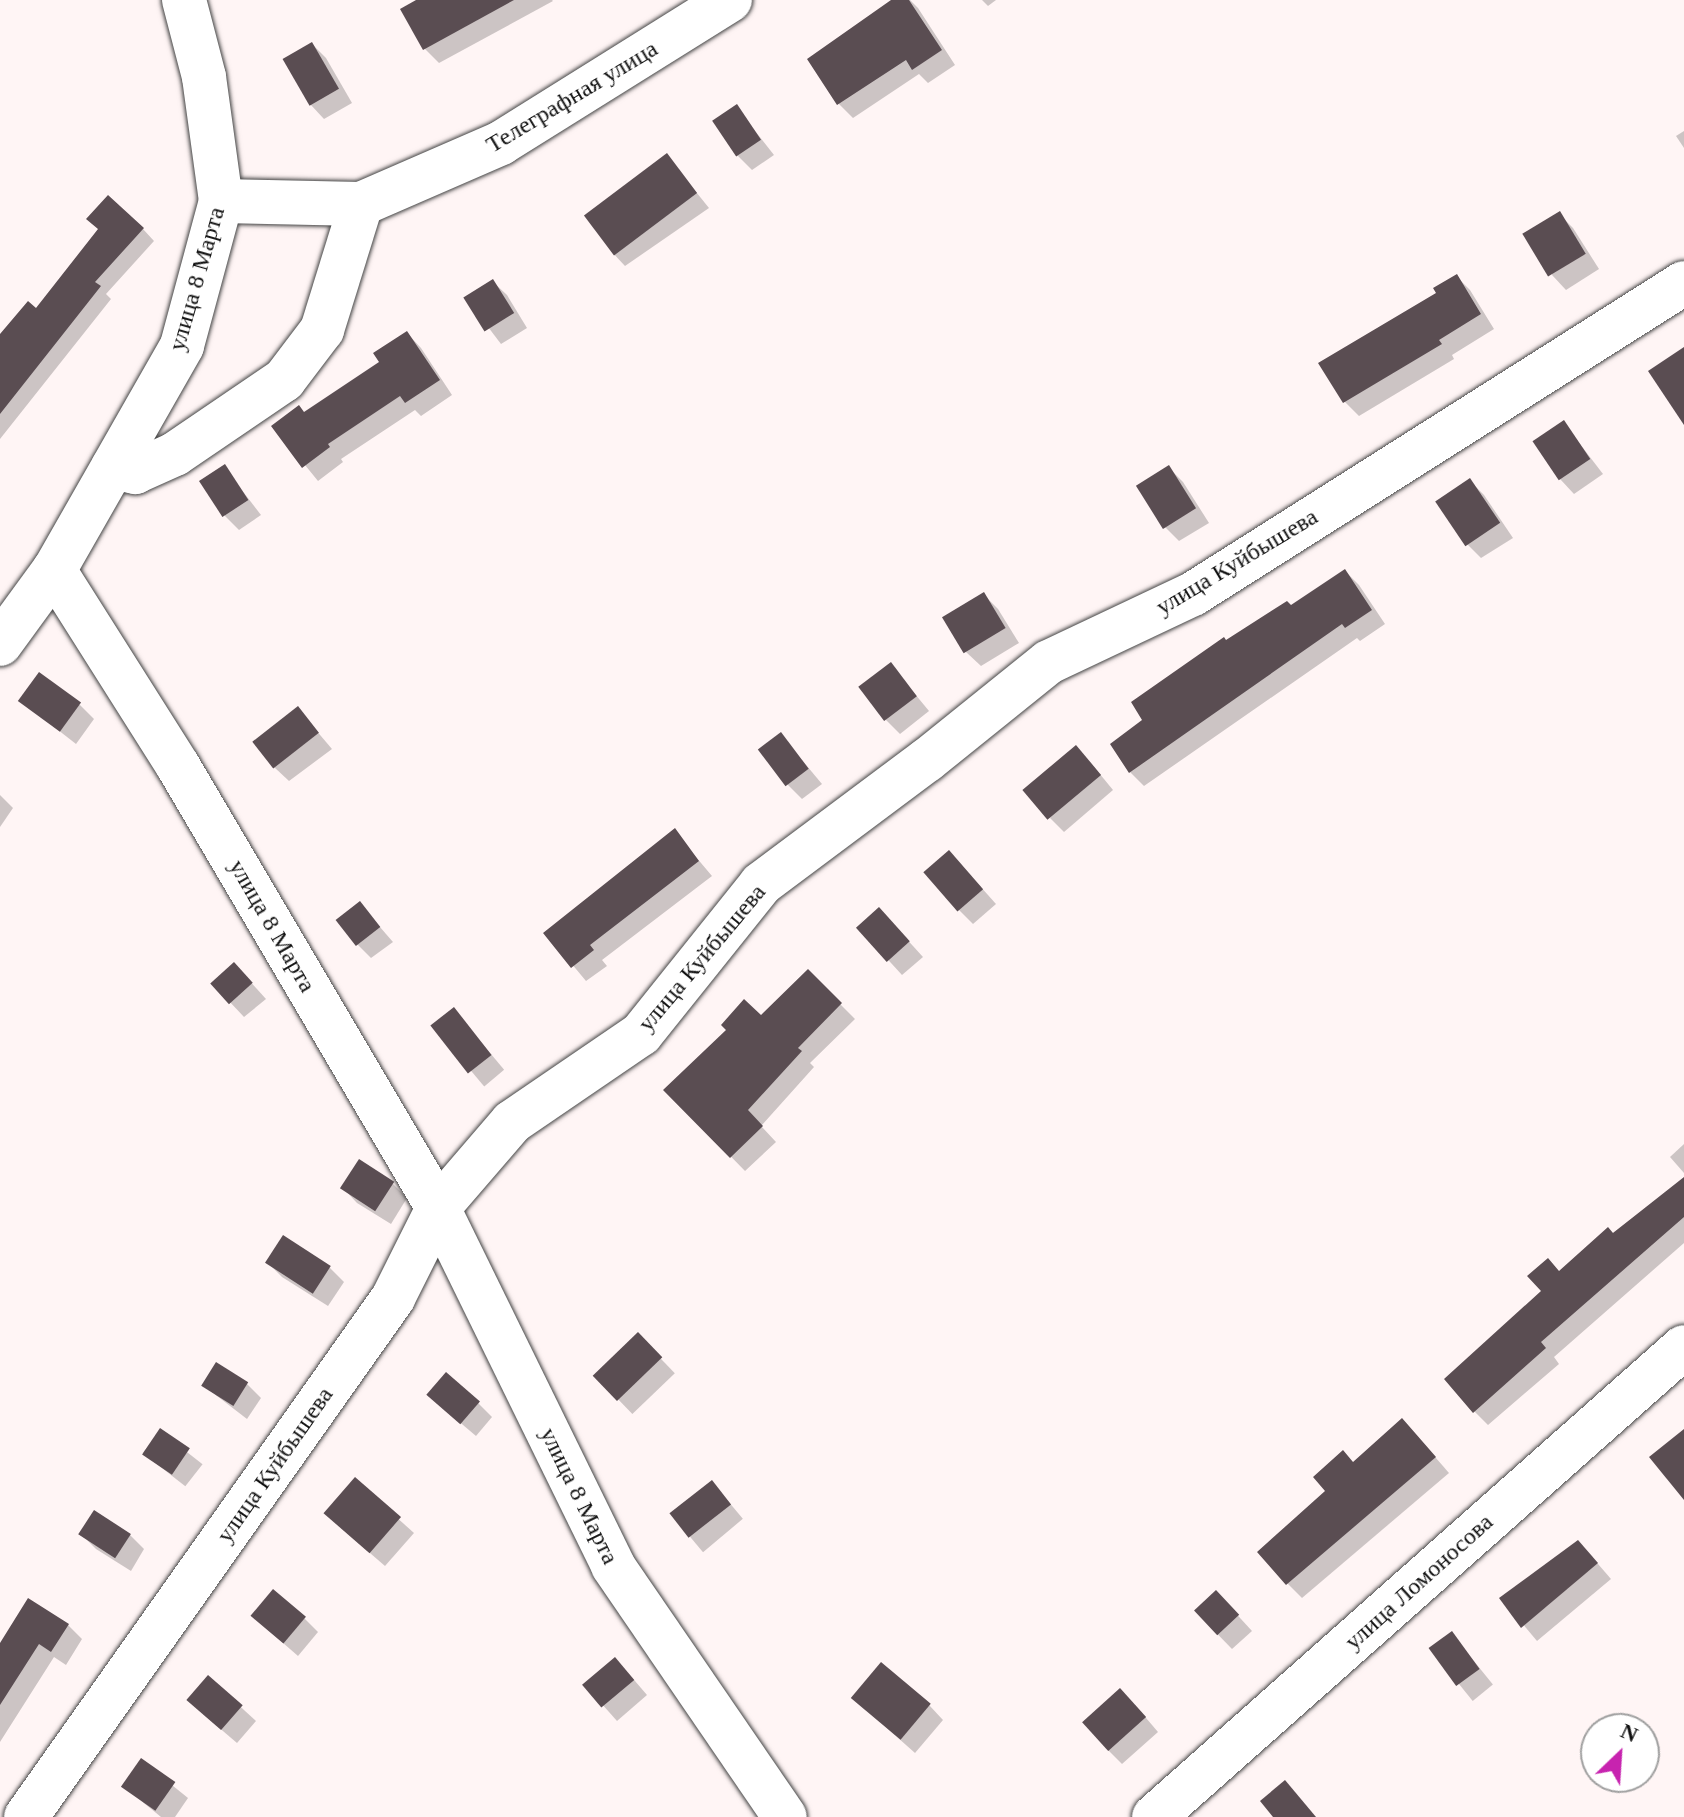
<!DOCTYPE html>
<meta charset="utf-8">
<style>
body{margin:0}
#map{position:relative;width:1684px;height:1817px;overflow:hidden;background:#fff5f5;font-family:Georgia,serif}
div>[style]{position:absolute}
.shadow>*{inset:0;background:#0003;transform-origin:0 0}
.building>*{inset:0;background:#5a4d52;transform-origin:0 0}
.roads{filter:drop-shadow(0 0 2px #444) drop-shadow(0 0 2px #444)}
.minor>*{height:44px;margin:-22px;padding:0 22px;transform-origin:22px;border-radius:22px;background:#fff}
span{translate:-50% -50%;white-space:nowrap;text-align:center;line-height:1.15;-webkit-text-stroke:8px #fff;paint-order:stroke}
.street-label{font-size:24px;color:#111}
.north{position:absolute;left:1580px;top:1713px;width:80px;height:80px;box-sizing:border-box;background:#fff;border:2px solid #a0a0a0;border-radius:50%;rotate:25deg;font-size:22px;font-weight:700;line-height:32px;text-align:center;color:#111}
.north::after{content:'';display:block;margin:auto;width:28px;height:36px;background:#c723af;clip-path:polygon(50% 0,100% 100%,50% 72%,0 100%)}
</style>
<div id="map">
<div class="shadow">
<div style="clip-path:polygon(420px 0,552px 0,553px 1px,439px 63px,425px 49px)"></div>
<div style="clip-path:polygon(895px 0,910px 0,918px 8px,955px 65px,928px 83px,919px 74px,853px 118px,839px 104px,810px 59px)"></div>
<div style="clip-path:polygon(982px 0,996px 0,988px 6px)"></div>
<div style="clip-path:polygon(312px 44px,326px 58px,352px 103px,324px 119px,310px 104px)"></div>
<div style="clip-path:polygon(736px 107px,774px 155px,752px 170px,737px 155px)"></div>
<div style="clip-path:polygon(1684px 131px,1684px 148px,1676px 136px)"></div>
<div style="clip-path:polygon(667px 156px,709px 208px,625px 266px,611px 251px)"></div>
<div style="clip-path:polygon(1559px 214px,1573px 228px,1599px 269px,1566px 290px,1552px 275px)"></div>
<div style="clip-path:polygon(143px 229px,154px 241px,106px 294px,111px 299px,0 439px,0 348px)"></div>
<div style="clip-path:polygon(1456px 276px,1470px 290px,1494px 329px,1452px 355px,1454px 359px,1359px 416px,1345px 402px,1321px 363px,1439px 294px)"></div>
<div style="clip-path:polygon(492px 281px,507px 295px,527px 328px,501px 344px,466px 298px)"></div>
<div style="clip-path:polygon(407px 333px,421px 348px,452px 395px,421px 416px,415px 410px,341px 459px,343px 462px,318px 481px,274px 427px,304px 414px,381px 363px)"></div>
<div style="clip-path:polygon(1563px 422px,1603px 474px,1574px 494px,1560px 479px)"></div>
<div style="clip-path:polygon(224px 467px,261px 515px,239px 530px,225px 516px)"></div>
<div style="clip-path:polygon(1168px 467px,1183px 482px,1209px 523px,1179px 541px,1165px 527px)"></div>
<div style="clip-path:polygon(1470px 481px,1484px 495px,1513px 538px,1481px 558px,1467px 544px)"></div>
<div style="clip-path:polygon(1345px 571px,1359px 585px,1385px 624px,1360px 641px,1357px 638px,1144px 786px,1130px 772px,1145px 720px,1226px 642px,1291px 607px)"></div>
<div style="clip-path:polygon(984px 595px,998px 609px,1019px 643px,981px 666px,966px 652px)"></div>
<div style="clip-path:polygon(891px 665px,929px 711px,900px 734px,886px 720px)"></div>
<div style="clip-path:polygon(21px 701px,80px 705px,94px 719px,76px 744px)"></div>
<div style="clip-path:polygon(298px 709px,332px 749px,289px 781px,274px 767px)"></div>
<div style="clip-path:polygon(781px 735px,822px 784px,802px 799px,788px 785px)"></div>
<div style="clip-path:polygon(1090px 762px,1113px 790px,1064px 832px,1050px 818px)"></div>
<div style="clip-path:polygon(0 795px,13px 808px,0 827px)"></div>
<div style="clip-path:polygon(674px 831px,712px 876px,602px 960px,607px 966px,586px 981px,546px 933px)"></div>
<div style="clip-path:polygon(963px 867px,996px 904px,973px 924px,959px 910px)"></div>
<div style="clip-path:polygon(359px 903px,393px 942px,371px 958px,357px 944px)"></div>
<div style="clip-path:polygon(893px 924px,923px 957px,902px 975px,859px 928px)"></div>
<div style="clip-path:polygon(808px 972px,855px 1019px,810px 1063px,814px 1067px,761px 1126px,776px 1142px,745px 1171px,666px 1090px,761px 1018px)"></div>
<div style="clip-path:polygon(248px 979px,266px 999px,244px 1017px,212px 983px)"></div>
<div style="left:454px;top:1010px;width:78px;height:26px;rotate:50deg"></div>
<div style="clip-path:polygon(1684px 1144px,1684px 1173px,1670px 1157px)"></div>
<div style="clip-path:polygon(1684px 1179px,1684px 1243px,1554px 1357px,1559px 1364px,1488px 1425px,1474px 1411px,1543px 1292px,1560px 1273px)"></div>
<div style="clip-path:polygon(393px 1184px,407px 1198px,391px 1224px,357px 1203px,343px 1188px)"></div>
<div style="clip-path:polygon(268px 1263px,330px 1268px,344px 1282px,328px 1306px,282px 1277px)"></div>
<div style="left:638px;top:1335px;width:53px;height:59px;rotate:46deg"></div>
<div style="clip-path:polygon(247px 1384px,261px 1398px,247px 1419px,204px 1386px)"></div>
<div style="clip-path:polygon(478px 1403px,492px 1417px,476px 1436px,443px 1408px)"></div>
<div style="left:160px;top:1431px;width:54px;height:28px;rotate:38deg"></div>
<div style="clip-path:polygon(1416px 1435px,1449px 1473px,1302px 1598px,1287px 1583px,1328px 1491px,1354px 1464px)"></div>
<div style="clip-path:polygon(355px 1480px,414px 1533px,385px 1566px,341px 1528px)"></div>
<div style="left:712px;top:1482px;width:48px;height:52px;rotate:50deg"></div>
<div style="clip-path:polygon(81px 1534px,130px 1535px,144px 1549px,131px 1571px,96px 1549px)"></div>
<div style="clip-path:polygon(1592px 1557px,1611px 1579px,1537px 1641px,1502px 1599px)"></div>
<div style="clip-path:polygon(1230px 1607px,1252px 1631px,1232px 1649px,1196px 1612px)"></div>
<div style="clip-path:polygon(304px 1618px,318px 1632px,298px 1656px,267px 1629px)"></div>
<div style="clip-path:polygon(68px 1625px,82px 1639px,66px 1665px,54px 1657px,0 1742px,0 1646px)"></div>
<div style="left:1452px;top:1634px;width:65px;height:26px;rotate:51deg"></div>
<div style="clip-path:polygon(629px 1674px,647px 1695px,617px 1721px,585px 1685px)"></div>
<div style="clip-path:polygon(208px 1677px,256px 1721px,237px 1743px,203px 1714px)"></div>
<div style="clip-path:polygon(853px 1698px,929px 1705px,943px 1720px,915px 1753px)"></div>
<div style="clip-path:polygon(1135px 1705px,1158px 1732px,1122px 1764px,1108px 1750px)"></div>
<div style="clip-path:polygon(141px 1760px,188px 1798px,175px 1817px,161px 1817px,123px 1786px)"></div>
</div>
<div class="building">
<div style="clip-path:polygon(416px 0,514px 0,423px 50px,400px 9px)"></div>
<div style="clip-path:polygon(891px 0,909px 0,942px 50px,912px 70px,906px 60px,837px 105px,807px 59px)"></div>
<div style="left:312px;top:42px;width:54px;height:34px;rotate:60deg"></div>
<div style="left:737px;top:104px;width:43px;height:30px;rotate:56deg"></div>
<div style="left:667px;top:153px;width:50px;height:104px;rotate:53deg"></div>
<div style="clip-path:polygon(108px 195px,144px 228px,95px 282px,101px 286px,0 414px,0 334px,28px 301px,36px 308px,98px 229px,86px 219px)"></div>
<div style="left:1560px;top:211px;width:50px;height:44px;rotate:59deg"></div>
<div style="clip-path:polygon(1457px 274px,1481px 314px,1439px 340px,1442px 344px,1343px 403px,1318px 363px,1436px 293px,1433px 288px)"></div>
<div style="left:493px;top:279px;width:40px;height:35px;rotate:58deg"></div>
<div style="clip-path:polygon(407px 331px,440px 380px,405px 403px,400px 396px,328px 444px,330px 447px,302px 468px,271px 426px,299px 405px,304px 412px,379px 362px,373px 353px)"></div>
<div style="clip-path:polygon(1684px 347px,1684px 425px,1648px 371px)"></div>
<div style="left:1564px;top:420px;width:47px;height:38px;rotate:56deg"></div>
<div style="left:225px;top:464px;width:43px;height:31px;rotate:57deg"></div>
<div style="left:1169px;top:465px;width:51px;height:39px;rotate:58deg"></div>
<div style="left:1470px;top:478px;width:54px;height:42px;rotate:56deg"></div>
<div style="clip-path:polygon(1345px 569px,1372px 610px,1345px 628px,1342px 624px,1129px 773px,1110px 744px,1142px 720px,1131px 702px,1224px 637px,1226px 640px,1287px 601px,1291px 605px)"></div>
<div style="left:984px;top:592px;width:42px;height:49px;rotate:59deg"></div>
<div style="left:891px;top:662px;width:43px;height:41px;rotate:53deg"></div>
<div style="left:39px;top:672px;width:52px;height:36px;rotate:36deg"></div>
<div style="left:298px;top:706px;width:34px;height:58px;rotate:52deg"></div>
<div style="left:781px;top:732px;width:46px;height:29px;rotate:53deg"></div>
<div style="left:1076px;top:745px;width:39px;height:70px;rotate:50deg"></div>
<div style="clip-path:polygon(675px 828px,699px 861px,590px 945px,594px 950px,571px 968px,543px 933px)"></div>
<div style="left:949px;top:850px;width:52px;height:34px;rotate:49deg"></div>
<div style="left:360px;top:901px;width:33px;height:31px;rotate:52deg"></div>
<div style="left:879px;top:907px;width:46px;height:31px;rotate:48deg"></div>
<div style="left:234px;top:962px;width:28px;height:32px;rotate:48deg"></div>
<div style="clip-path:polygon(808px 969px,842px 1003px,798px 1048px,802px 1051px,748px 1110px,763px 1126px,730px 1158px,663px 1090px,726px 1030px,721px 1025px,744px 999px,761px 1015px)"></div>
<div style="left:454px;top:1007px;width:61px;height:30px;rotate:52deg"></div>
<div style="left:359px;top:1159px;width:42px;height:35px;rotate:33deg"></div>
<div style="clip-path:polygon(1684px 1177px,1684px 1217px,1541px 1342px,1546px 1348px,1473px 1413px,1444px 1379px,1541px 1291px,1527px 1276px,1548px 1258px,1559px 1271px,1608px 1227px,1613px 1233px)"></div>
<div style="left:283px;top:1235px;width:57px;height:33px;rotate:33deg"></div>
<div style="left:638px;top:1332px;width:35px;height:63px;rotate:46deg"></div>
<div style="left:216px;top:1362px;width:38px;height:28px;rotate:32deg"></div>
<div style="left:446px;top:1372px;width:45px;height:30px;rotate:41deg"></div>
<div style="clip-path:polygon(1402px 1418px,1436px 1457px,1286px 1585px,1257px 1552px,1325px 1491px,1313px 1477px,1343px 1450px,1353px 1462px)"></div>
<div style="left:160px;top:1428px;width:36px;height:32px;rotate:34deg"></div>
<div style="clip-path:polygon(1684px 1429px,1684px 1500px,1649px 1457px)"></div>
<div style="left:355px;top:1477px;width:61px;height:48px;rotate:41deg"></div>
<div style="left:712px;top:1480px;width:31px;height:54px;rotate:52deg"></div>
<div style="left:94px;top:1510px;width:44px;height:29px;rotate:33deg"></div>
<div style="clip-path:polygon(1578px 1540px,1598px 1563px,1521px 1628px,1499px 1598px)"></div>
<div style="left:273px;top:1589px;width:43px;height:35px;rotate:40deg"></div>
<div style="left:1216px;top:1590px;width:34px;height:30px;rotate:47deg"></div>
<div style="clip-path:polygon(28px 1598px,69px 1624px,51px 1652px,39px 1644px,0 1705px,0 1643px)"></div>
<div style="left:1452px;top:1631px;width:47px;height:29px;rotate:54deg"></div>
<div style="left:615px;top:1657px;width:30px;height:43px;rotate:50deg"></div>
<div style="left:881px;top:1662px;width:65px;height:47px;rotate:40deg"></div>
<div style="left:208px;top:1675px;width:46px;height:33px;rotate:41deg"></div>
<div style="left:1120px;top:1688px;width:39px;height:51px;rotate:48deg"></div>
<div style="left:141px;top:1758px;width:42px;height:35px;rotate:35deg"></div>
<div style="clip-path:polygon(1285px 1780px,1316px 1817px,1273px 1817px,1260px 1801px)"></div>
</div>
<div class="roads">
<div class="minor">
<div style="left:184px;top:0;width:80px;rotate:75.4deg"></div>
<div style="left:204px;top:77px;width:125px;rotate:82.2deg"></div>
<div style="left:221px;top:201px;width:150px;rotate:105.1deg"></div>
<div style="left:182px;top:346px;width:258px;rotate:119.7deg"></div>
<div style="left:54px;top:570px;width:232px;rotate:57.7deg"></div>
<div style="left:178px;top:766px;width:513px;rotate:59.53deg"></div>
<div style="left:438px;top:1208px;width:398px;rotate:63.9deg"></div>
<div style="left:613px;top:1566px;width:304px;rotate:55.6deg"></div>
<div style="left:221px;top:201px;width:140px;rotate:1.2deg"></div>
<div style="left:361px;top:204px;width:153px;rotate:-23.5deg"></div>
<div style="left:501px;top:143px;width:270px;rotate:-32deg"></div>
<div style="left:113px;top:467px;width:23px;rotate:13deg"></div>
<div style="left:135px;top:472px;width:44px;rotate:-24.2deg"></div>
<div style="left:175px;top:454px;width:132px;rotate:-34.2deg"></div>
<div style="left:284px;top:380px;width:63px;rotate:-52.8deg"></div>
<div style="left:322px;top:330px;width:132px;rotate:-72.8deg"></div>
<div style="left:0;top:644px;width:92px;rotate:-53.9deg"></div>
<div style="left:26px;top:1817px;width:636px;rotate:-54.73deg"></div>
<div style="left:393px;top:1298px;width:101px;rotate:-63.4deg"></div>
<div style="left:438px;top:1208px;width:113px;rotate:-49.3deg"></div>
<div style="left:512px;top:1122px;width:156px;rotate:-34.3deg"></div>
<div style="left:641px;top:1034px;width:192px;rotate:-51.3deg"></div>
<div style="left:761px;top:884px;width:207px;rotate:-36.8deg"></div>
<div style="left:927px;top:760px;width:156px;rotate:-38.8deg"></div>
<div style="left:1049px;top:662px;width:159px;rotate:-25.3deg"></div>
<div style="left:1193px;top:594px;width:581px;rotate:-32.35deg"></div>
<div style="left:1154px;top:1817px;width:708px;rotate:-41.57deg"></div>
</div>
</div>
<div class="street-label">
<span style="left:572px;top:97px;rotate:-31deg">Телеграфная улица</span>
<span style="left:197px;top:279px;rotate:-74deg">улица 8 Марта</span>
<span style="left:1237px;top:562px;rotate:-31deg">улица Куйбышева</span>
<span style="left:272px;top:926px;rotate:60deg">улица 8 Марта</span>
<span style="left:702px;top:958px;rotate:-50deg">улица Куйбышева</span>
<span style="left:275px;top:1465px;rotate:-55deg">улица Куйбышева</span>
<span style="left:579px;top:1496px;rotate:64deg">улица 8 Марта</span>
<span style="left:1419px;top:1582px;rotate:-42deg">улица Ломоносова</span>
</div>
<div class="north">N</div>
</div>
